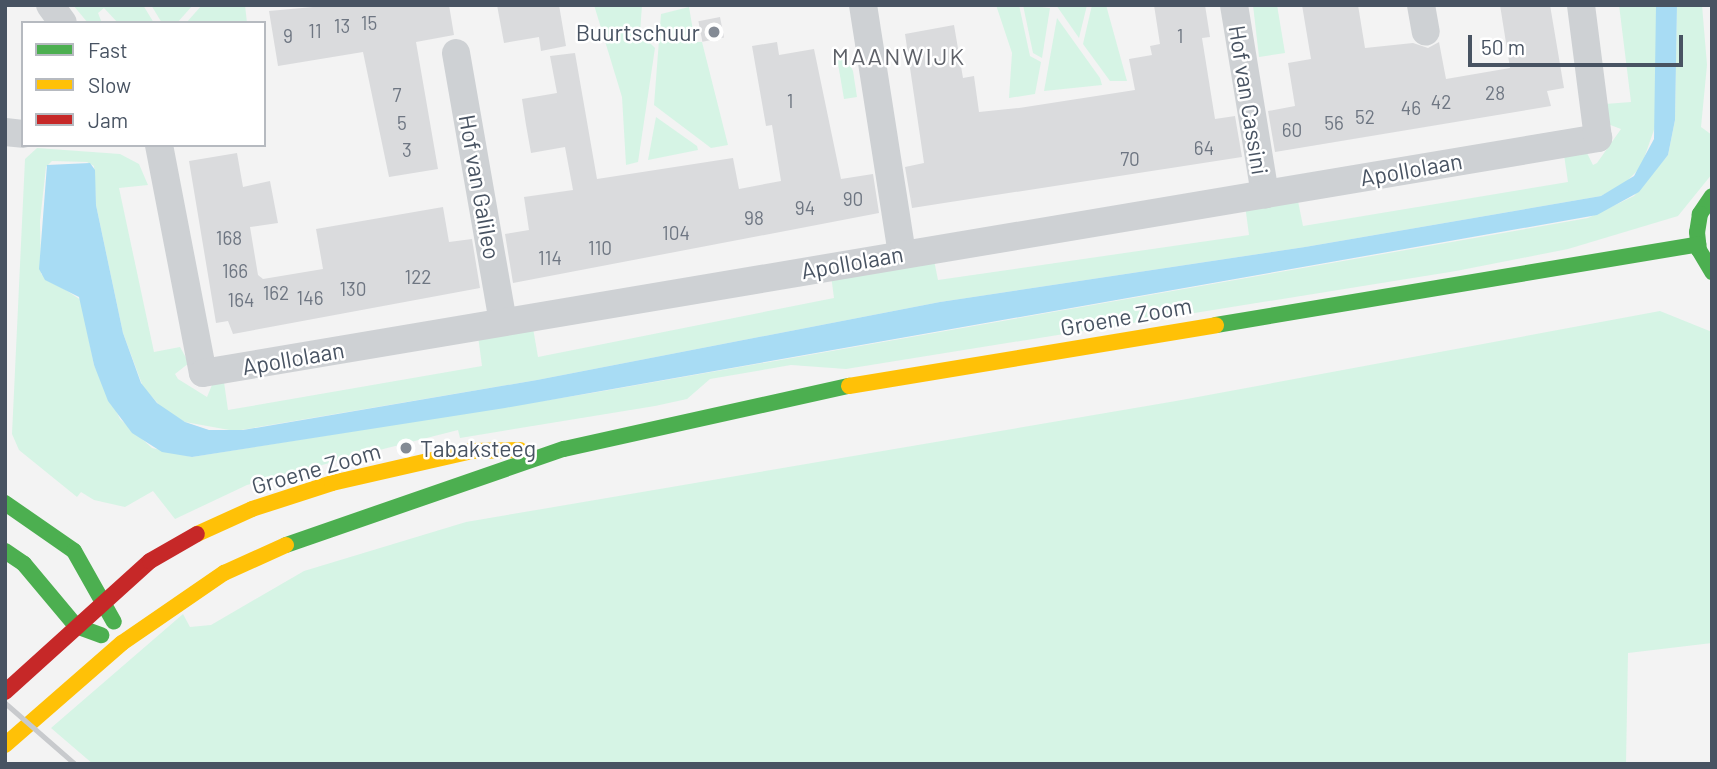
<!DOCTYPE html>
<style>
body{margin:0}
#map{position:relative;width:1717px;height:769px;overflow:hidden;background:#f3f3f3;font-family:Barlow,sans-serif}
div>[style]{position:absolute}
.green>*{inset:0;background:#d6f4e5}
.water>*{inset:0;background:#a8dcf4}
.building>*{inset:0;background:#dadbdd;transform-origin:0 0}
.street>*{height:28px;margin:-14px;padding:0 14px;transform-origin:14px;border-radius:14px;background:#ced1d4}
.fast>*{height:16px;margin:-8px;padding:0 8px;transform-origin:8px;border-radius:8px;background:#4caf50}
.slow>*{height:16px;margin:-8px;padding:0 8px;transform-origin:8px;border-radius:8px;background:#ffc107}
.jam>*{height:16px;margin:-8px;padding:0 8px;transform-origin:8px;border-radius:8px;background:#c62828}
.rail>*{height:5px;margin:-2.5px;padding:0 2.5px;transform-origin:2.5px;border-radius:2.5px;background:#c8cacd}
.dots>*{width:19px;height:19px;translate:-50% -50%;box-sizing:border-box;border:4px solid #fff;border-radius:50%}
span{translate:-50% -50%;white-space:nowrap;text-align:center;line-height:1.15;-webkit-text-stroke:5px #fff;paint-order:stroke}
.number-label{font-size:19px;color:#6e7682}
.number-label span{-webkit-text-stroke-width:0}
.poi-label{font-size:23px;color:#485362}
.right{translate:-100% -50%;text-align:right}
.left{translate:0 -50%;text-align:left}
.street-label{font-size:23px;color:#485362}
.neighbourhood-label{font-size:24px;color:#5e6168;letter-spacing:2px}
.frame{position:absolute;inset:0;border:7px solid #485362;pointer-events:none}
.legend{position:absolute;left:21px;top:21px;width:245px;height:126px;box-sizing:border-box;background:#fff;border:2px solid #b6bac0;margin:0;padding:9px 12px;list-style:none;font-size:21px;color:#485362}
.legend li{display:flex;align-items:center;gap:14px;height:35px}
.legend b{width:35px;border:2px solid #b6bac0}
.scale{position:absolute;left:1468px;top:35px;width:215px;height:32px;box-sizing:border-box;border:4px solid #485362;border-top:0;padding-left:9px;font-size:21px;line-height:24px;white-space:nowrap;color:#485362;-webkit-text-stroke:5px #fff;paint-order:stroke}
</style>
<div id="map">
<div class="green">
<div style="clip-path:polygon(73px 5px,143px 5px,154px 23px,118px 23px,104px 8px,98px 13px,102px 23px,88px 23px)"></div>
<div style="clip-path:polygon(151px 5px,193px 5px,177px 23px,162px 23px)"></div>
<div style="clip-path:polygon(202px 5px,245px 5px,247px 23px,186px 23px)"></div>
<div style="clip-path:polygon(594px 5px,642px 5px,640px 33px,655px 48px,638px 162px,626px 165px,622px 97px)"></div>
<div style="clip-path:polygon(996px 5px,1019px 5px,1030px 56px,1041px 62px,1035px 94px,1009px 98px,1012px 53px)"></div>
<div style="clip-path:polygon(1023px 5px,1050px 8px,1042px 58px,1033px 53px)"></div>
<div style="clip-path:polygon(1056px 5px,1087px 5px,1079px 38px)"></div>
<div style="clip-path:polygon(1092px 5px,1106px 5px,1127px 81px,1110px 81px,1083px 44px)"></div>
<div style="clip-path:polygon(1253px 5px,1277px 5px,1285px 53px,1259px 57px)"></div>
<div style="clip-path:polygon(1619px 5px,1656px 5px,1656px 124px,1641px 167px,1625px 183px,1601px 196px,1305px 247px,940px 302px,537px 380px,235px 431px,185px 422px,163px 409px,143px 387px,123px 333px,96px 205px,94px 166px,87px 162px,52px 161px,46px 167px,40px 221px,41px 274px,81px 300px,94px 365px,120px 419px,152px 448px,192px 457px,592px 393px,1588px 218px,1634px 196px,1668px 155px,1675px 120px,1677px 5px,1702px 5px,1707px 65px,1701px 127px,1712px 135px,1712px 174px,1678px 216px,1568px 249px,1456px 271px,846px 369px,791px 365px,710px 379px,687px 399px,655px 406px,460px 438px,458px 430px,352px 457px,247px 485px,175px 519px,153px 491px,125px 507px,94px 500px,81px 492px,77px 497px,19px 450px,12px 434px,25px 159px,37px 148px,120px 154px,139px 164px,148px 185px,119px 188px,154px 352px,180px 347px,189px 363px,175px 374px,178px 379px,207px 397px,214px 380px,224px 382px,228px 410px,482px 366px,478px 336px,533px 328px,538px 357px,834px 298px,830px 268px,933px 250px,937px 254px,933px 255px,938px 280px,1249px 235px,1245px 205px,1297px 196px,1303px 226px,1568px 182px,1564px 155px,1585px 149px,1593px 165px,1597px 163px,1621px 129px,1605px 123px,1605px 104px,1631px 102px)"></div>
<div style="clip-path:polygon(689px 7px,695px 42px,702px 42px,728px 145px,711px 148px,654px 105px,661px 14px)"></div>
<div style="clip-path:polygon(1057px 18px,1100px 78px,1102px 85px,1044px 91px)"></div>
<div style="clip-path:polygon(843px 51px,853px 71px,857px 97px,844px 99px,836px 52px)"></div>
<div style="clip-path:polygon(656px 117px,697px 146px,698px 150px,648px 160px)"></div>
<div style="clip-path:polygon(1660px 311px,1712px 332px,1712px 643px,1628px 653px,1626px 764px,93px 764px,51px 728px,183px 614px,190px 627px,211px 625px,304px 571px,466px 522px,1176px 401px)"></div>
</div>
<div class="water">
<div style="clip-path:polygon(1656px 5px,1677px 5px,1675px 120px,1668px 155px,1639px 192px,1597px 215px,505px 408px,192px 457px,162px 452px,132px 433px,108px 401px,94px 365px,79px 297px,45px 280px,39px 269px,47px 165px,90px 163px,95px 170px,96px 205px,123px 333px,141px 383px,157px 403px,185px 422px,209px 430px,243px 430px,537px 380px,940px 302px,1305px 247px,1601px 196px,1634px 176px,1654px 139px)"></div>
</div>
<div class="building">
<div style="clip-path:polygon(335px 5px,449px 5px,454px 35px,416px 42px,438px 169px,389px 177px,363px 52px,278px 66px,269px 11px)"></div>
<div style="clip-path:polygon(497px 5px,559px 5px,566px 46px,541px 51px,539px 37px,504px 43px)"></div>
<div style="clip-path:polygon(1154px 5px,1205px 5px,1210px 37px,1202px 38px,1215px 119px,1235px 116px,1242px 157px,912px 208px,905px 167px,924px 163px,905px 34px,954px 25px,963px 78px,974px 76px,979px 112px,1019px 108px,1135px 90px,1129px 59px,1152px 55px,1150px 46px,1160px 44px)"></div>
<div style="clip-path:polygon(1302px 5px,1358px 5px,1365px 48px,1413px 43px,1428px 48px,1439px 42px,1446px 79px,1510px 68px,1500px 5px,1550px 5px,1564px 88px,1547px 91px,1551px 106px,1275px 152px,1268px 111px,1295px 106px,1288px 63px,1311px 59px)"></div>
<div style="left:720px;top:17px;width:21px;height:22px;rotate:79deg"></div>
<div style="clip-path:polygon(777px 42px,779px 55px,814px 49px,841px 179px,873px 174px,879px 213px,513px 283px,505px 234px,529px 230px,524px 197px,573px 190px,565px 147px,531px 153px,526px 125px,522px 99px,557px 93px,550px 56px,575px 53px,597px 179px,733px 158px,739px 189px,781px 181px,772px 125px,766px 126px,752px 46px)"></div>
<div style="clip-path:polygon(237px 153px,243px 187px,270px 181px,278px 223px,250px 227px,258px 275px,263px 279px,323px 269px,316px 229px,443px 207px,449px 242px,472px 239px,480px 288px,233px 334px,228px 321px,216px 323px,189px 161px)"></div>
</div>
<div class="street">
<div style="left:50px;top:5px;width:22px;rotate:54deg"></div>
<div style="left:863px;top:5px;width:251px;rotate:81.1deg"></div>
<div style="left:1234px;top:5px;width:192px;rotate:80.7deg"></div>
<div style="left:1421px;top:5px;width:27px;rotate:80deg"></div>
<div style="left:456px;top:53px;width:273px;rotate:80.1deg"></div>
<div style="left:5px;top:132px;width:18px;rotate:6deg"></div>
<div style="left:159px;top:145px;width:232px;rotate:79.1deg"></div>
<div style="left:203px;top:373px;width:1415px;rotate:-9.56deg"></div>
<div style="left:1598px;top:138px;width:134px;rotate:-97.3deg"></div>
</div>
<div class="fast">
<div style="left:1712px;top:196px;width:22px;rotate:124deg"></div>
<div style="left:1700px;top:214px;width:18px;rotate:99deg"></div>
<div style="left:1697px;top:232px;width:18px;rotate:84deg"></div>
<div style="left:1699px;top:250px;width:26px;rotate:59deg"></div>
<div style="left:1216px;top:325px;width:489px;rotate:-9.5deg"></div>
<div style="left:5px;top:503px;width:84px;rotate:34.8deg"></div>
<div style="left:74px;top:551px;width:81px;rotate:60.6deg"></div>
<div style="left:286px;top:545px;width:294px;rotate:-19.1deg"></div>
<div style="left:564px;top:449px;width:292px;rotate:-12.5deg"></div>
<div style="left:5px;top:551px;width:23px;rotate:34deg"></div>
<div style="left:24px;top:564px;width:81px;rotate:50deg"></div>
<div style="left:76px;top:626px;width:27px;rotate:20deg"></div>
</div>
<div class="slow">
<div style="left:849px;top:386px;width:372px;rotate:-9.4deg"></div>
<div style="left:197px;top:534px;width:60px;rotate:-24.4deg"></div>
<div style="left:252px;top:509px;width:84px;rotate:-18deg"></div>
<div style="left:332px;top:483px;width:144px;rotate:-12.9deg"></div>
<div style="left:472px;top:451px;width:48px;rotate:-1.2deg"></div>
<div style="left:5px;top:745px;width:155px;rotate:-41.1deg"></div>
<div style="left:122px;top:643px;width:124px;rotate:-34.5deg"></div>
<div style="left:224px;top:573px;width:68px;rotate:-24.3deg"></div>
</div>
<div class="jam">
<div style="left:5px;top:692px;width:195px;rotate:-42.1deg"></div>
<div style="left:150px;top:561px;width:54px;rotate:-29.9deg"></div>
</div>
<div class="rail">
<div style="left:5px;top:703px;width:93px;rotate:41.1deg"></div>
</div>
<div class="dots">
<div style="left:714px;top:32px;background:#848b95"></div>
<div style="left:406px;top:448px;background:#848b95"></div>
</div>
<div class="number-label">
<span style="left:369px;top:23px">15</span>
<span style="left:342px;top:26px">13</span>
<span style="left:315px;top:31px">11</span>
<span style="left:288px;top:36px">9</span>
<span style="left:1180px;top:36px">1</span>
<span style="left:1495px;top:93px">28</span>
<span style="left:397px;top:95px">7</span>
<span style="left:790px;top:101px">1</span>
<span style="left:1441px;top:102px">42</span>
<span style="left:1411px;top:108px">46</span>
<span style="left:1365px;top:117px">52</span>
<span style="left:402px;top:123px">5</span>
<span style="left:1334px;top:123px">56</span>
<span style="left:1292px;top:130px">60</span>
<span style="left:1204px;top:148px">64</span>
<span style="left:407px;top:150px">3</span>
<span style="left:1130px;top:159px">70</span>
<span style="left:853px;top:199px">90</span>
<span style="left:805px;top:208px">94</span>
<span style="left:754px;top:218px">98</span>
<span style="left:676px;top:233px">104</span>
<span style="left:229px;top:238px">168</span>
<span style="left:600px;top:248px">110</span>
<span style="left:550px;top:258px">114</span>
<span style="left:235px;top:271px">166</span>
<span style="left:418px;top:277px">122</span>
<span style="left:353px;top:289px">130</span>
<span style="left:276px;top:293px">162</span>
<span style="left:310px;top:298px">146</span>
<span style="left:241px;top:300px">164</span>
</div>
<div class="poi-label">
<span class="right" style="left:700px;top:32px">Buurtschuur</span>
<span class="left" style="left:420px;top:448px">Tabaksteeg</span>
</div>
<div class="street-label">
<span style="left:1249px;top:100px;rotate:81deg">Hof van Cassini</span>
<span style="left:1411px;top:169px;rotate:-10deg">Apollolaan</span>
<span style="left:480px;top:187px;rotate:80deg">Hof van Galileo</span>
<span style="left:852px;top:262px;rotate:-10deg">Apollolaan</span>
<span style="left:1126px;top:316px;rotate:-10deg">Groene Zoom</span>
<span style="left:293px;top:358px;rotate:-10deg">Apollolaan</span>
<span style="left:316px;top:468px;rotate:-16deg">Groene Zoom</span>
</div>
<div class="neighbourhood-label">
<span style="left:899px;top:56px">MAANWIJK</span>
</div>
<div class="frame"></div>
<ul class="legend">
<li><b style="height:9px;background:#4caf50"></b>Fast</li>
<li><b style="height:9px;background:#ffc107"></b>Slow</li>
<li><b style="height:9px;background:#c62828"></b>Jam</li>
</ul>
<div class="scale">50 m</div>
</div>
